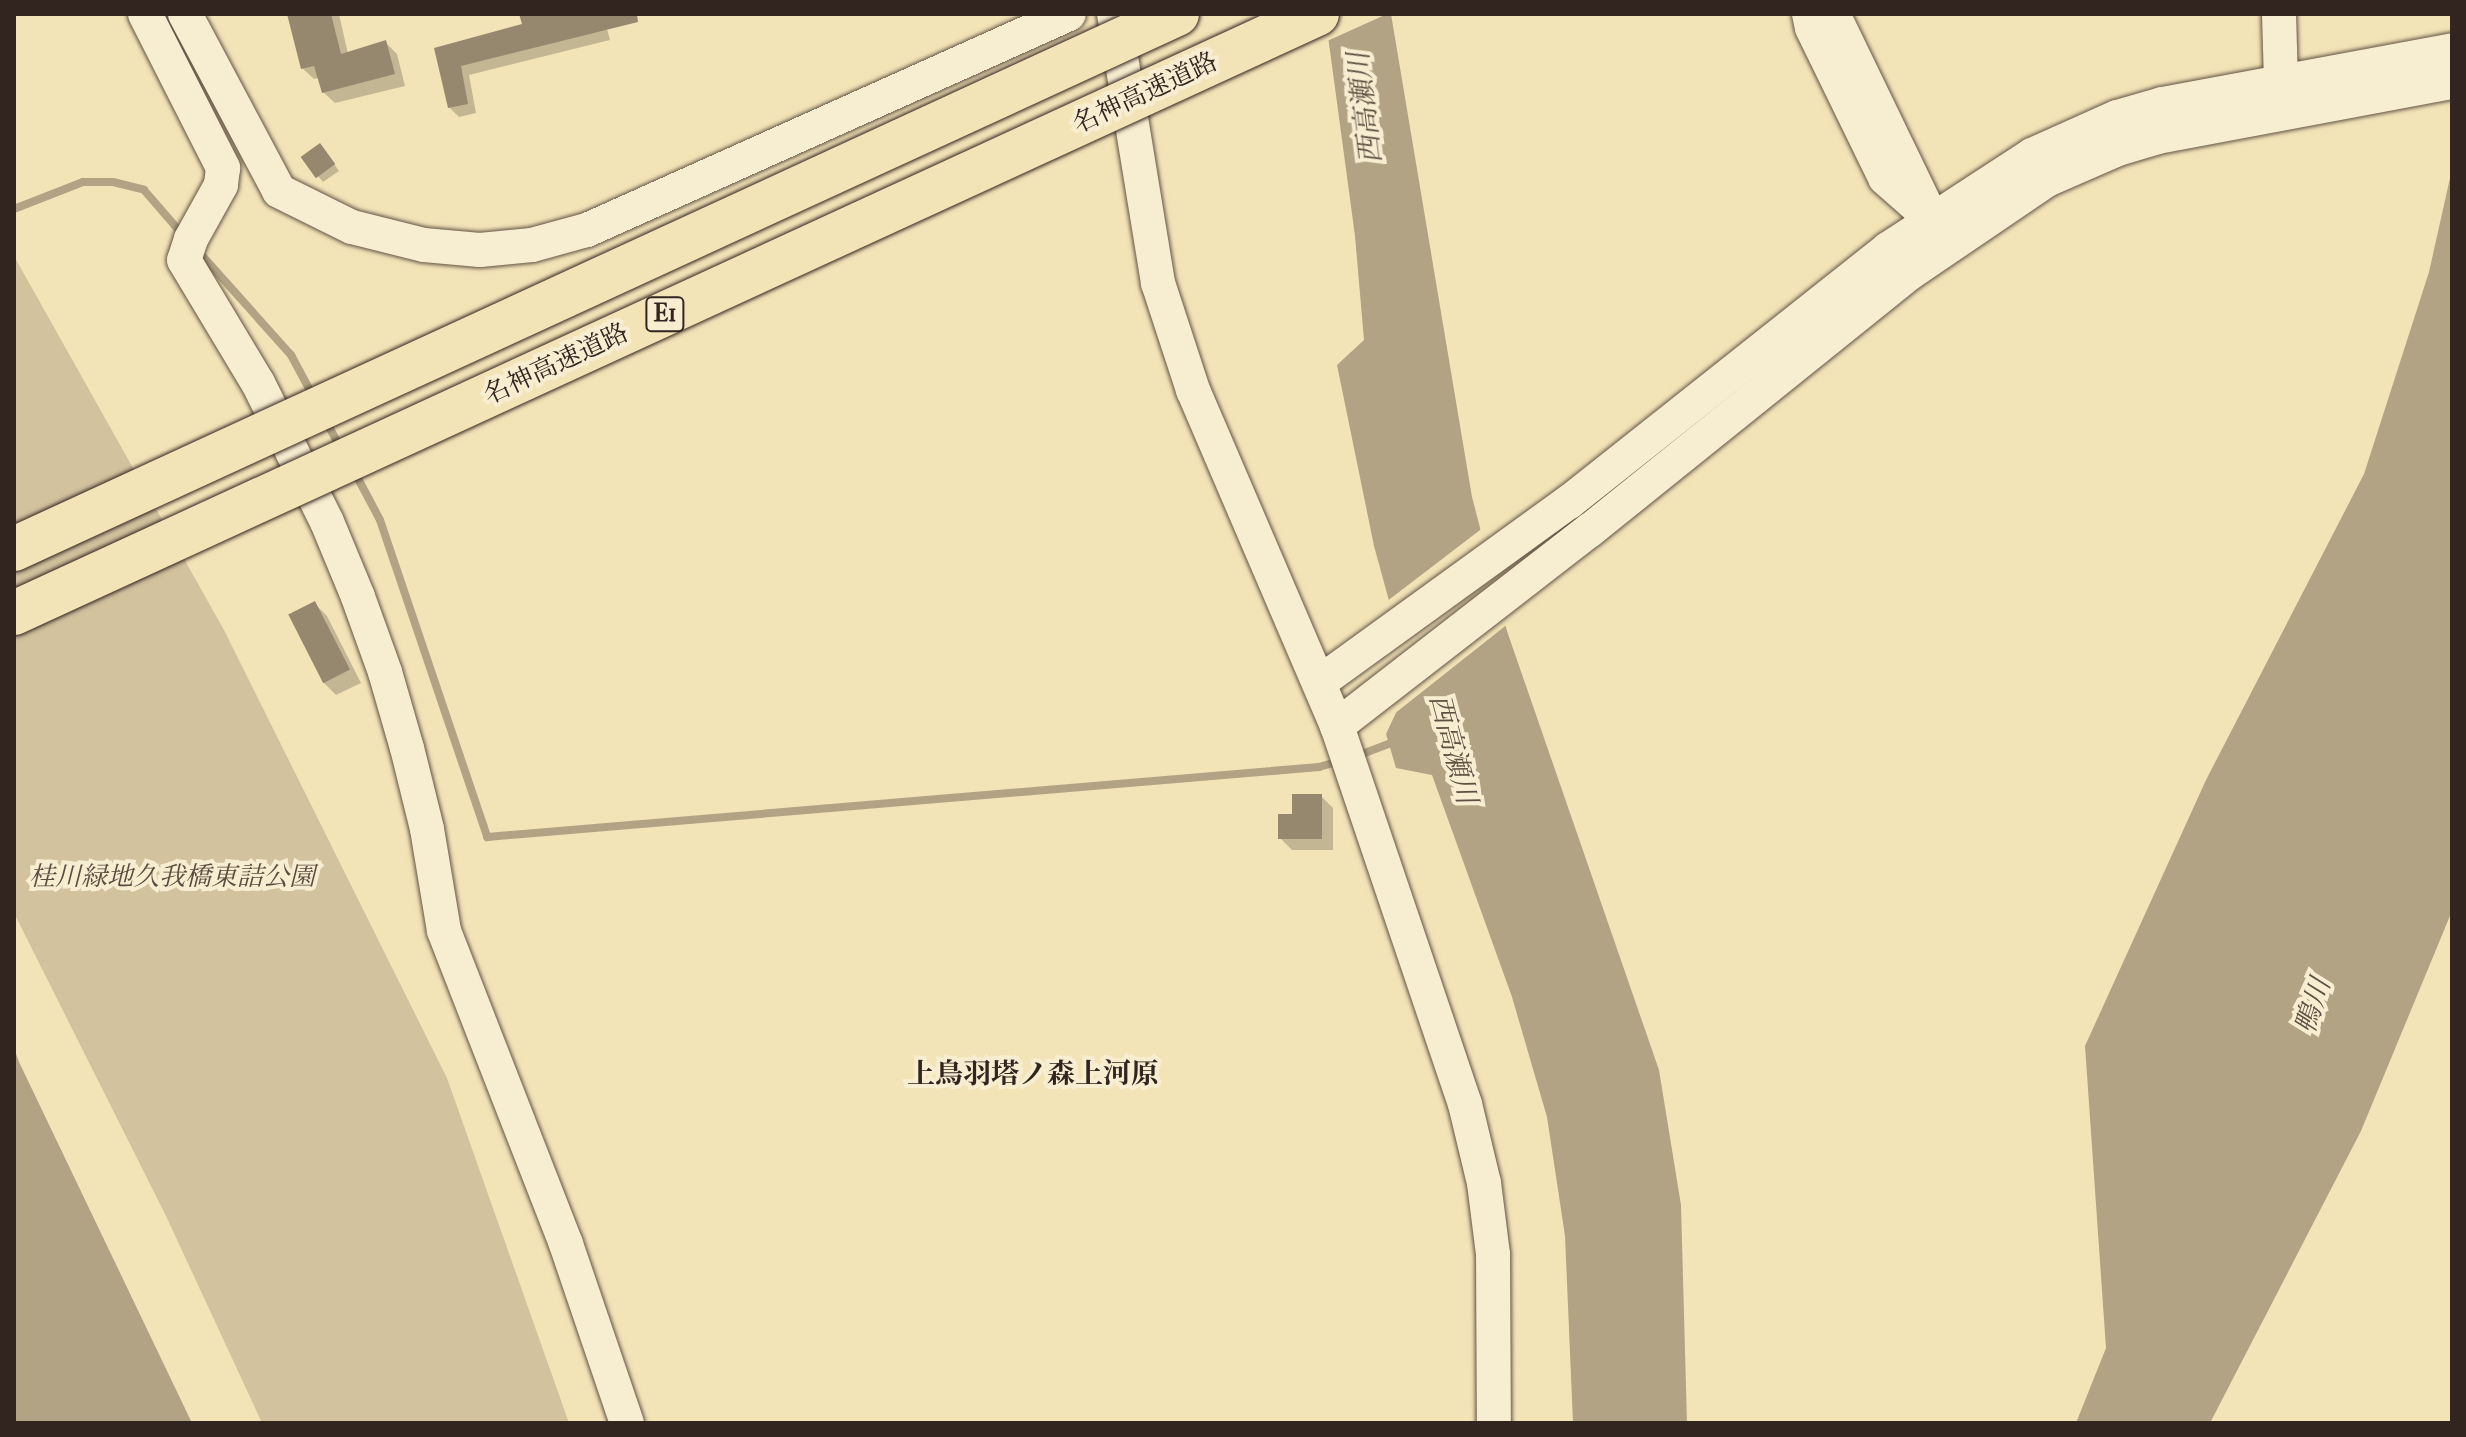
<!DOCTYPE html>
<meta charset="utf-8">
<style>
body{margin:0}
#map{position:relative;width:2466px;height:1437px;overflow:hidden;background:#f3e4b8;font-family:"IM FELL French Canon","Noto Serif JP",serif}
div>[style]{position:absolute}
.green>*{inset:0;background:#d2c39e}
.water>*{inset:0;background:#b1a384}
.pier>*{inset:0;background:#f3e4b8}
.shadow>*{inset:0;background:#0003}
.stream>*{height:8px;margin:-4px;padding:0 4px;transform-origin:4px;border-radius:4px;background:#b1a384}
.building>*{inset:0;background:#96886f;transform-origin:0 0}
.roads{filter:drop-shadow(0 0 2px #625445) drop-shadow(0 0 2px #625445)}
.minor>*{height:34px;margin:-17px;padding:0 17px;transform-origin:17px;border-radius:17px;background:#f7edd1}
.bridges{filter:drop-shadow(0 0 2px #32241f) drop-shadow(0 0 2px #32241f)}
.highway-bridge>*{height:44px;margin:-22px;padding:0 22px;transform-origin:22px;border-radius:22px;background:#f3e4b8}
span{translate:-50% -50%;white-space:nowrap;text-align:center;line-height:1.15;-webkit-text-stroke:8px #f7edd1;paint-order:stroke}
.shield-label span{padding:2px 6px;background:#f7edd1;border:2px solid;border-radius:6px;-webkit-text-stroke-width:0}
.shield-label{font-size:24px;color:#32241f;font-weight:700}
.street-label{font-size:26px;color:#32241f}
.park-label{font-size:26px;color:#5a4c3f;font-style:italic}
.water-label{font-size:28px;color:#5e5042;font-style:italic}
.neighbourhood-label{font-size:28px;color:#32241f;font-weight:700}
.frame{position:absolute;inset:0;border:16px solid #32241f;pointer-events:none}
</style>
<div id="map">
<div class="green">
<div style="clip-path:polygon(14px 256px,224px 630px,447px 1078px,569px 1423px,262px 1423px,166px 1216px,14px 913px)"></div>
</div>
<div class="water">
<div style="clip-path:polygon(1325px 14px,1391px 14px,1472px 497px,1507px 631px,1659px 1070px,1681px 1205px,1687px 1423px,1573px 1423px,1565px 1236px,1547px 1117px,1512px 997px,1432px 775px,1396px 768px,1386px 734px,1411px 681px,1374px 546px,1337px 365px,1364px 340px,1355px 236px)"></div>
<div style="clip-path:polygon(2452px 169px,2452px 911px,2361px 1131px,2210px 1423px,2076px 1423px,2106px 1348px,2085px 1046px,2206px 780px,2364px 474px,2429px 272px)"></div>
<div style="clip-path:polygon(14px 1048px,19px 1062px,192px 1423px,14px 1423px)"></div>
</div>
<div class="pier">
<div style="clip-path:polygon(1321px 14px,1387px 14px,1325px 42px)"></div>
<div style="clip-path:polygon(1484px 527px,1509px 623px,1389px 718px,1407px 681px,1386px 602px)"></div>
</div>
<div class="shadow">
<div style="clip-path:polygon(289px 14px,339px 14px,348px 54px,385px 42px,397px 54px,405px 86px,335px 103px,323px 92px,319px 78px,314px 79px,302px 68px)"></div>
<div style="clip-path:polygon(525px 14px,603px 14px,610px 40px,469px 75px,476px 113px,459px 117px,449px 107px,436px 49px,524px 26px)"></div>
<div style="clip-path:polygon(325px 151px,339px 171px,323px 182px,318px 176px)"></div>
<div style="clip-path:polygon(315px 604px,327px 616px,361px 683px,336px 695px,324px 683px)"></div>
<div style="clip-path:polygon(1321px 796px,1333px 808px,1333px 850px,1292px 850px,1280px 838px,1294px 816px)"></div>
</div>
<div class="stream">
<div style="left:14px;top:209px;width:74px;rotate:-21.4deg"></div>
<div style="left:83px;top:182px;width:30px"></div>
<div style="left:113px;top:182px;width:32px;rotate:14deg"></div>
<div style="left:144px;top:190px;width:60px;rotate:49.1deg"></div>
<div style="left:198px;top:251px;width:140px;rotate:48.2deg"></div>
<div style="left:291px;top:355px;width:47px;rotate:61.8deg"></div>
<div style="left:325px;top:419px;width:34px;rotate:62deg"></div>
<div style="left:354px;top:471px;width:55px;rotate:62deg"></div>
<div style="left:380px;top:520px;width:335px;rotate:71.3deg"></div>
<div style="left:487px;top:837px;width:835px;rotate:-4.81deg"></div>
<div style="left:1319px;top:767px;width:22px;rotate:-16deg"></div>
<div style="left:1357px;top:756px;width:42px;rotate:-21deg"></div>
</div>
<div class="building">
<div style="clip-path:polygon(287px 14px,331px 14px,341px 54px,386px 40px,395px 74px,322px 93px,314px 66px,301px 69px)"></div>
<div style="clip-path:polygon(519px 14px,637px 14px,638px 22px,461px 66px,468px 104px,448px 108px,434px 48px,522px 24px)"></div>
<div style="left:320px;top:143px;width:26px;height:24px;rotate:54deg"></div>
<div style="left:315px;top:601px;width:77px;height:30px;rotate:63deg"></div>
<div style="clip-path:polygon(1292px 794px,1322px 794px,1322px 839px,1278px 839px,1278px 814px,1292px 814px)"></div>
</div>
<div class="roads">
<div class="minor">
<div style="left:145px;top:14px;width:173px;rotate:63.1deg"></div>
<div style="left:223px;top:168px;width:17px;rotate:97deg"></div>
<div style="left:221px;top:185px;width:62px;rotate:119.1deg"></div>
<div style="left:191px;top:239px;width:22px;rotate:108deg"></div>
<div style="left:184px;top:260px;width:144px;rotate:59deg"></div>
<div style="left:258px;top:383px;width:155px;rotate:63.6deg"></div>
<div style="left:327px;top:522px;width:81px;rotate:67.5deg"></div>
<div style="left:358px;top:597px;width:80px;rotate:70.2deg"></div>
<div style="left:385px;top:672px;width:79px;rotate:73.9deg"></div>
<div style="left:407px;top:748px;width:83px;rotate:76.1deg"></div>
<div style="left:427px;top:829px;width:103px;rotate:80.5deg"></div>
<div style="left:444px;top:931px;width:336px;rotate:68.7deg"></div>
<div style="left:566px;top:1244px;width:189px;rotate:71.2deg"></div>
<div style="left:185px;top:14px;width:200px;rotate:62deg"></div>
<div style="left:279px;top:191px;width:81px;rotate:26.3deg"></div>
<div style="left:352px;top:227px;width:74px;rotate:14deg"></div>
<div style="left:424px;top:245px;width:56px;rotate:5.1deg"></div>
<div style="left:480px;top:250px;width:52px;rotate:-5.5deg"></div>
<div style="left:532px;top:245px;width:57px;rotate:-15.3deg"></div>
<div style="left:587px;top:230px;width:528px;rotate:-24.14deg"></div>
<div style="left:1114px;top:14px;width:273px;rotate:80.7deg"></div>
<div style="left:1158px;top:283px;width:113px;rotate:71.9deg"></div>
<div style="left:1193px;top:390px;width:366px;rotate:66.8deg"></div>
<div style="left:1337px;top:726px;width:399px;rotate:71.3deg"></div>
<div style="left:1465px;top:1104px;width:81px;rotate:76.5deg"></div>
<div style="left:1484px;top:1183px;width:72px;rotate:82.8deg"></div>
<div style="left:1493px;top:1254px;width:169px;rotate:89.7deg"></div>
<div style="left:1809px;top:14px;width:14px;rotate:78deg"></div>
<div style="left:1812px;top:28px;width:167px;rotate:64deg"></div>
<div style="left:1885px;top:178px;width:45px;rotate:41.4deg"></div>
<div style="left:1833px;top:14px;width:248px;rotate:64.2deg"></div>
<div style="left:2279px;top:14px;width:67px;rotate:88.3deg"></div>
<div style="left:1320px;top:682px;width:307px;rotate:-35.9deg"></div>
<div style="left:1569px;top:502px;width:407px;rotate:-38.4deg"></div>
<div style="left:1888px;top:249px;width:172px;rotate:-33.1deg"></div>
<div style="left:2032px;top:155px;width:93px;rotate:-24.1deg"></div>
<div style="left:2117px;top:117px;width:47px;rotate:-16.1deg"></div>
<div style="left:2162px;top:104px;width:295px;rotate:-10.5deg"></div>
<div style="left:1337px;top:726px;width:320px;rotate:-37.8deg"></div>
<div style="left:1590px;top:530px;width:410px;rotate:-38.8deg"></div>
<div style="left:1910px;top:273px;width:166px;rotate:-34.2deg"></div>
<div style="left:2047px;top:180px;width:77px;rotate:-23.6deg"></div>
<div style="left:2118px;top:149px;width:42px;rotate:-16.7deg"></div>
<div style="left:2158px;top:137px;width:299px;rotate:-10.6deg"></div>
</div>
</div>
<div class="bridges">
<div class="highway-bridge">
<div style="left:14px;top:549px;width:1280px;rotate:-24.7deg"></div>
<div style="left:14px;top:613px;width:1434px;rotate:-24.69deg"></div>
</div>
</div>
<div class="shield-label">
<span style="left:665px;top:314px">E1</span>
</div>
<div class="street-label">
<span style="left:1145px;top:93px;rotate:-25deg">名神高速道路</span>
<span style="left:556px;top:364px;rotate:-25deg">名神高速道路</span>
</div>
<div class="park-label">
<span style="left:172px;top:877px">桂川緑地久我橋東詰公園</span>
</div>
<div class="water-label">
<span style="left:1365px;top:108px;rotate:-97deg">西高瀬川</span>
<span style="left:1453px;top:749px;rotate:75deg">西高瀬川</span>
<span style="left:2313px;top:1006px;rotate:-72deg">鴨川</span>
</div>
<div class="neighbourhood-label">
<span style="left:1033px;top:1074px">上鳥羽塔ノ森上河原</span>
</div>
<div class="frame"></div>
</div>
